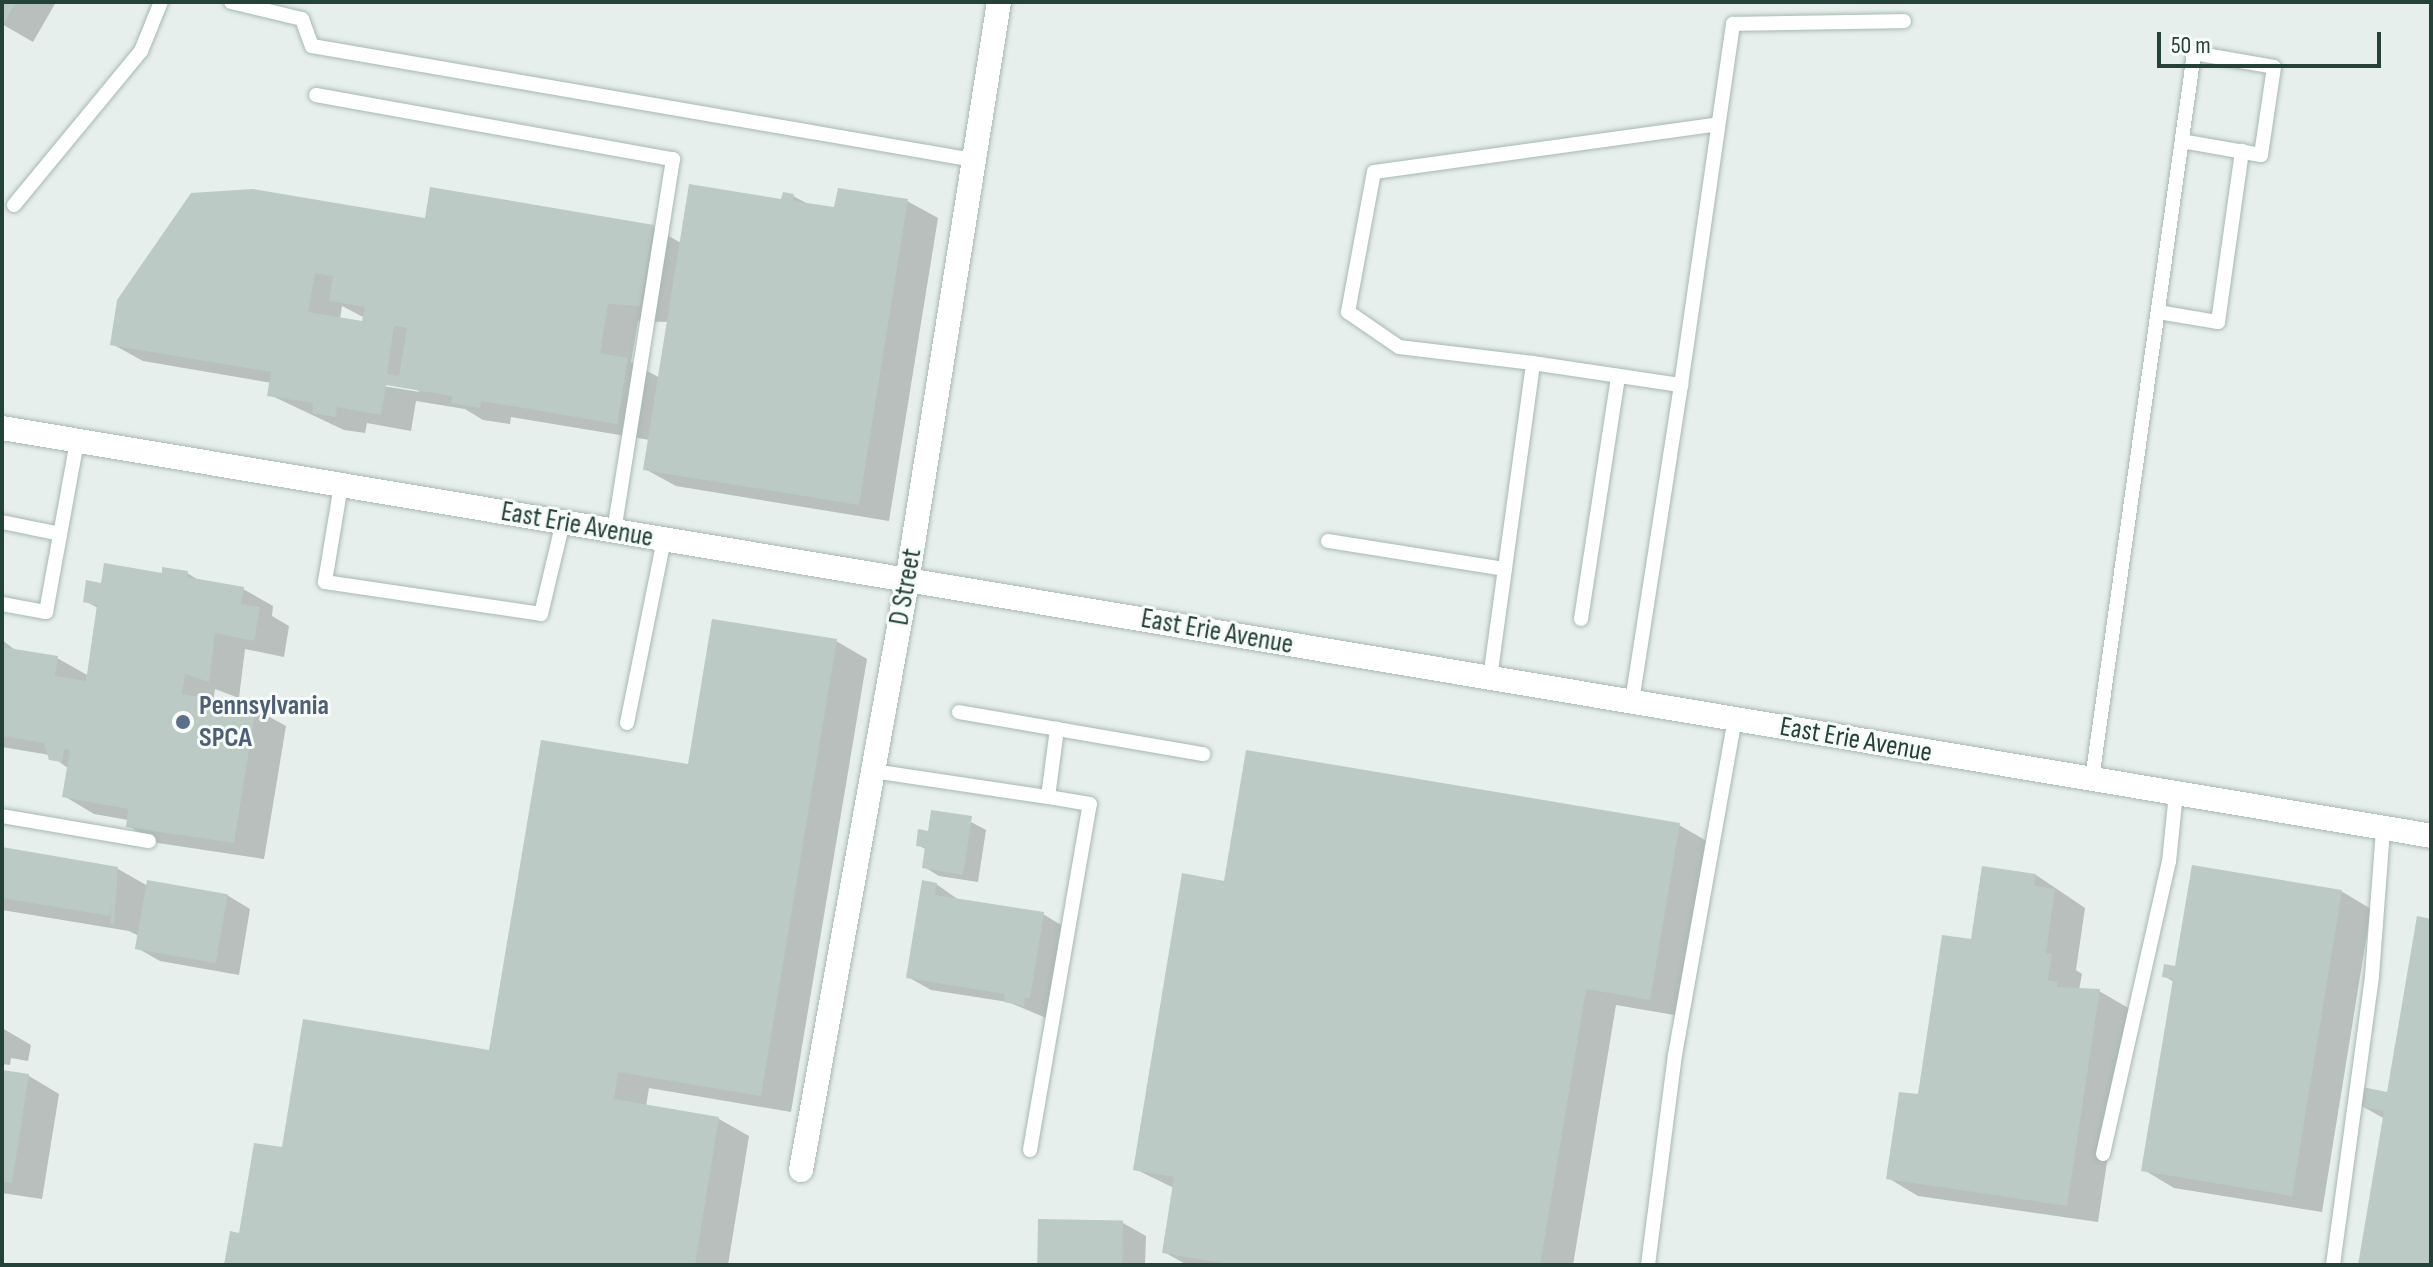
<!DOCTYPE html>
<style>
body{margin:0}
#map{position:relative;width:2433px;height:1267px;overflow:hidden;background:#e6efeb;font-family:"Sofia Sans Condensed",sans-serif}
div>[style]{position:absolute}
.shadow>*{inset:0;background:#0003}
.building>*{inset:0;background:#bbcac4;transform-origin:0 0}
.roads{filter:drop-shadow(0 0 2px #a8b8b2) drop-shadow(0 0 2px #a8b8b2)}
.service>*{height:14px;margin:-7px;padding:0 7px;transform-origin:7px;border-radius:7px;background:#fff}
.minor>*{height:24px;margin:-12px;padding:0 12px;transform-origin:12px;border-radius:12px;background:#fff}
.secondary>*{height:24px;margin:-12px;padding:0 12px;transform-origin:12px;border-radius:12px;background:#fff}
.dots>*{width:22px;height:22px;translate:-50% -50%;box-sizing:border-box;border:4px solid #f7fbf9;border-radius:50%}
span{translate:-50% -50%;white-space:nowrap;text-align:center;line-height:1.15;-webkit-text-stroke:6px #f7fbf9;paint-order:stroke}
.street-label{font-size:28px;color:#24423a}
.service-label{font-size:28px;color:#4e5e75;font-weight:700}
.left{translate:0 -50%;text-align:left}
.frame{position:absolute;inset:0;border:4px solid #24423a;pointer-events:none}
.scale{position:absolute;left:2157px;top:32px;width:224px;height:36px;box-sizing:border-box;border:4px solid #24423a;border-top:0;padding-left:10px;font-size:24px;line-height:28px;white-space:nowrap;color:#24423a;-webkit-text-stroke:6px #f7fbf9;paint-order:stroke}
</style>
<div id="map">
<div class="shadow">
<div style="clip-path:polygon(2px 2px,56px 2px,33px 42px,2px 24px)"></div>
<div style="clip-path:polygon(evenodd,793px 196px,810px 205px,836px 209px,907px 201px,938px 218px,889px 521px,676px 486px,645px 469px,650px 440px,511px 417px,510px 424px,483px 420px,465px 409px,416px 401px,411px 431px,367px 423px,365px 433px,344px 430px,270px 395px,272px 383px,143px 361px,112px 344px,427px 220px,653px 227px,681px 243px,793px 196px,342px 306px,365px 318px,364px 324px,340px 319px,342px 306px,793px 196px,638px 321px,669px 322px,660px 378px,631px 362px,638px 321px,793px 196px,376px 381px,415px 388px,420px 392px,376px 385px,376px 381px)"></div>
<div style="clip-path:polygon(187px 573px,202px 582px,243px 589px,273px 606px,272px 616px,289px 626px,284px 657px,245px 649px,239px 698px,215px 689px,213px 702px,255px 709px,286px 726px,264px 859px,158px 843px,128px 826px,128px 820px,94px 814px,64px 796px,69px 769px,50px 755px,2px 747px,2px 640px,18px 652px,57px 658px,89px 676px,98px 608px,85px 601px,102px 585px)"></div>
<div style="clip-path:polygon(836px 641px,867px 659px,791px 1112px,649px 1088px,646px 1106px,719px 1119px,749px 1136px,728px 1265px,226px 1265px,283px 1150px,491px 1052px,690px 767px)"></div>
<div style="clip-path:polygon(971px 822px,986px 830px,978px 882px,939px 876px,924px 867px,927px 850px,918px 845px,930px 833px)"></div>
<div style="clip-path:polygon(1679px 825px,1710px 843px,1680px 1016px,1616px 1005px,1573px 1265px,1187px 1265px,1164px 1252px,1174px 1188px,1135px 1169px,1226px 883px)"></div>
<div style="clip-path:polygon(2px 850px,118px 869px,148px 886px,227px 895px,250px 909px,239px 975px,160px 961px,137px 948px,139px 936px,129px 931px,2px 910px)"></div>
<div style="clip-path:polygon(2036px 875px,2085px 908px,2076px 970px,2082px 974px,2079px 990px,2099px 991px,2130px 1009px,2098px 1222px,1918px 1196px,1888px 1178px,1972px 942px)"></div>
<div style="clip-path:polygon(936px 884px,959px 900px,1043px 914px,1066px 928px,1046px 1018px,1008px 1002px,931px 990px,908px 977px)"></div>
<div style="clip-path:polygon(2341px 891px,2371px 909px,2322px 1212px,2174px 1188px,2144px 1170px,2174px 982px,2164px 976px)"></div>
<div style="clip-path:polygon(2431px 921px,2431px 1265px,2360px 1265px,2385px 1119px,2360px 1105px,2389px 1094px)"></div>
<div style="clip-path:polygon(2px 1028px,31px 1045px,28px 1061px,11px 1058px,10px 1065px,2px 1064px)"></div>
<div style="clip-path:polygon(2px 1072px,29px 1076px,59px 1094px,42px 1199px,2px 1193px)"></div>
<div style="clip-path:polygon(1123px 1223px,1146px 1236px,1145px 1265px,1039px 1265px)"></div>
</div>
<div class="building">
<div style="clip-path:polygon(2px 2px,16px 2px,2px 27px)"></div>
<div style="clip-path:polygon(689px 184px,781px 199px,783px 192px,794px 194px,793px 201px,834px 207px,838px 188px,908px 199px,859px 505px,643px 470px)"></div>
<div style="clip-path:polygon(evenodd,430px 187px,654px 225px,640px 306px,608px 304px,600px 353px,628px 358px,617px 424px,481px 401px,480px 408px,451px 403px,452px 396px,386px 385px,381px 415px,337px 407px,335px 417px,312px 413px,313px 403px,267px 396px,271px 372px,110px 345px,117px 300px,191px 193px,253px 189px,425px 218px,430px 187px,315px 273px,333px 276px,329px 301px,365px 307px,362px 321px,308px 312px,315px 273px,430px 187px,394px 326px,407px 328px,399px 376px,387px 374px,394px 326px)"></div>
<div style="clip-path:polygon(104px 563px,162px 573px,162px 567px,188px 571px,187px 577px,244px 587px,241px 604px,260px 607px,254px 641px,215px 633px,209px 682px,185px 674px,182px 694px,256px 707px,234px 843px,126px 827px,128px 809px,62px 797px,70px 750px,64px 749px,62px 762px,49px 760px,44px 743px,2px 736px,2px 647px,58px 656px,55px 676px,86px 681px,97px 605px,83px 602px,86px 580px,101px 583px)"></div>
<div style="clip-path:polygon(712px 619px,837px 639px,761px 1096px,618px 1072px,614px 1099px,719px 1117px,695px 1265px,224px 1265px,230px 1231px,239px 1233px,254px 1143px,282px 1147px,303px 1019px,489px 1050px,541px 740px,688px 764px)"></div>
<div style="clip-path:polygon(1246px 750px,1680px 823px,1650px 1000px,1586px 989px,1540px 1265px,1235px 1265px,1162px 1253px,1174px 1177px,1133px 1170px,1182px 873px,1224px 881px)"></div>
<div style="clip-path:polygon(931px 810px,972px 816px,963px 875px,922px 868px,925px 847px,916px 846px,918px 829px,928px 831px)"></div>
<div style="clip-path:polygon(2px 847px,118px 867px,114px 924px,110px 923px,112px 905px,110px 916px,2px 898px)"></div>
<div style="clip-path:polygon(2192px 865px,2342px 890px,2292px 1196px,2141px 1171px,2173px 979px,2162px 977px,2164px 964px,2175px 966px)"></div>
<div style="clip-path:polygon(1982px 866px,2036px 874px,2034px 886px,2055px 889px,2046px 953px,2052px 954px,2048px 980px,2057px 982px,2057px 987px,2100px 989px,2067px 1206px,1886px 1179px,1899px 1092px,1918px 1094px,1942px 935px,1971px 939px)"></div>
<div style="left:147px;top:880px;width:82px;height:70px;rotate:10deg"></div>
<div style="clip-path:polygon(922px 880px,937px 883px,935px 895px,1044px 912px,1030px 998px,1025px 998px,1024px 1006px,1004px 1002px,1005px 994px,906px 978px)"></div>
<div style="clip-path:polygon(2417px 916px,2431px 919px,2431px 1265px,2358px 1265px,2384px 1111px,2358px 1106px,2362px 1087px,2387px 1092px)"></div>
<div style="clip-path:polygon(2px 1070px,29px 1074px,12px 1183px,2px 1182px)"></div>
<div style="left:1038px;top:1219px;width:85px;height:46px;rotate:1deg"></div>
</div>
<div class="roads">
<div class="service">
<div style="left:231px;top:2px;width:73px;rotate:13.5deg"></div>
<div style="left:302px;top:19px;width:29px;rotate:70deg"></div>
<div style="left:312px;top:46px;width:672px;rotate:9.77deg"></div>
<div style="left:316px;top:95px;width:363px;rotate:10.2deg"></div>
<div style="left:673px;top:159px;width:377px;rotate:99deg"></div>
<div style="left:14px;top:205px;width:200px;rotate:-50.5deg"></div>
<div style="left:141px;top:51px;width:53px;rotate:-67.8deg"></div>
<div style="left:2158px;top:312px;width:61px;rotate:9.5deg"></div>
<div style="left:2218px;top:322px;width:173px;rotate:-82deg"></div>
<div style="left:1533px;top:363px;width:135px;rotate:-173.2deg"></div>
<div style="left:1399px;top:347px;width:62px;rotate:-145.5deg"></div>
<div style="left:1348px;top:312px;width:142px;rotate:-79.5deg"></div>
<div style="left:1374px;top:172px;width:347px;rotate:-7.9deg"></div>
<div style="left:1681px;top:385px;width:365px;rotate:-81.8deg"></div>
<div style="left:1733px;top:24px;width:171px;rotate:-1deg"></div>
<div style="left:341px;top:485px;width:98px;rotate:99.4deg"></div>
<div style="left:325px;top:582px;width:218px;rotate:8.4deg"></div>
<div style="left:541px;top:614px;width:95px;rotate:-76.6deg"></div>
<div style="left:2px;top:522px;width:59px;rotate:11.7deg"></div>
<div style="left:1328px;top:541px;width:179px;rotate:9deg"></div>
<div style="left:2px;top:604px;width:45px;rotate:10.3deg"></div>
<div style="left:46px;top:612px;width:174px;rotate:-79.7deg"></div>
<div style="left:1581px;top:619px;width:246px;rotate:-81.3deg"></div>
<div style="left:1490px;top:678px;width:318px;rotate:-82.2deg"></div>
<div style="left:1533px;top:363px;width:150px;rotate:8.5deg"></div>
<div style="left:1681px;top:385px;width:321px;rotate:98.8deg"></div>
<div style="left:959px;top:712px;width:248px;rotate:9.8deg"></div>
<div style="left:627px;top:723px;width:188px;rotate:-78.6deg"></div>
<div style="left:873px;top:771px;width:177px;rotate:8.5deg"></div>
<div style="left:1048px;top:797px;width:69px;rotate:-82.5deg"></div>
<div style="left:2092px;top:779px;width:733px;rotate:-82deg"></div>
<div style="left:2194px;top:53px;width:81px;rotate:9.9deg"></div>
<div style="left:2274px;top:67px;width:89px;rotate:98.4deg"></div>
<div style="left:2261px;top:155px;width:80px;rotate:-170deg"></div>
<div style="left:2px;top:816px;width:149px;rotate:9.7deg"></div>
<div style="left:1030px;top:1150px;width:351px;rotate:-80.2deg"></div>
<div style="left:1090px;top:804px;width:43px;rotate:-170.5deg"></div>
<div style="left:2103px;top:1154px;width:299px;rotate:-77.3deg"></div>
<div style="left:2169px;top:862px;width:69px;rotate:-84.2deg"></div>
<div style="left:1648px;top:1265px;width:212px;rotate:-82.7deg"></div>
<div style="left:1675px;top:1055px;width:341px;rotate:-79.9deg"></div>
<div style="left:2333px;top:1265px;width:292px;rotate:-82.3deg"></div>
<div style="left:2372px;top:976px;width:148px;rotate:-85.7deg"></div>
</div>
<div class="minor">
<div style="left:801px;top:1170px;width:591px;rotate:-79.77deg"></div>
<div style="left:906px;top:588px;width:593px;rotate:-80.98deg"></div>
</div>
<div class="secondary">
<div style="left:2px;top:428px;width:2463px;rotate:9.53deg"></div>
</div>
</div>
<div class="dots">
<div style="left:183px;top:722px;background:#5c6f8a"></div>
</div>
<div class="street-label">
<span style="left:577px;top:525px;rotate:10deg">East Erie Avenue</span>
<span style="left:906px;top:587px;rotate:-80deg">D Street</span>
<span style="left:1217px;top:632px;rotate:10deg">East Erie Avenue</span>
<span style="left:1856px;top:740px;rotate:10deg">East Erie Avenue</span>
</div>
<div class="service-label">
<span class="left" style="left:199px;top:722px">Pennsylvania<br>SPCA</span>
</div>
<div class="frame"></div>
<div class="scale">50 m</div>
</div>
